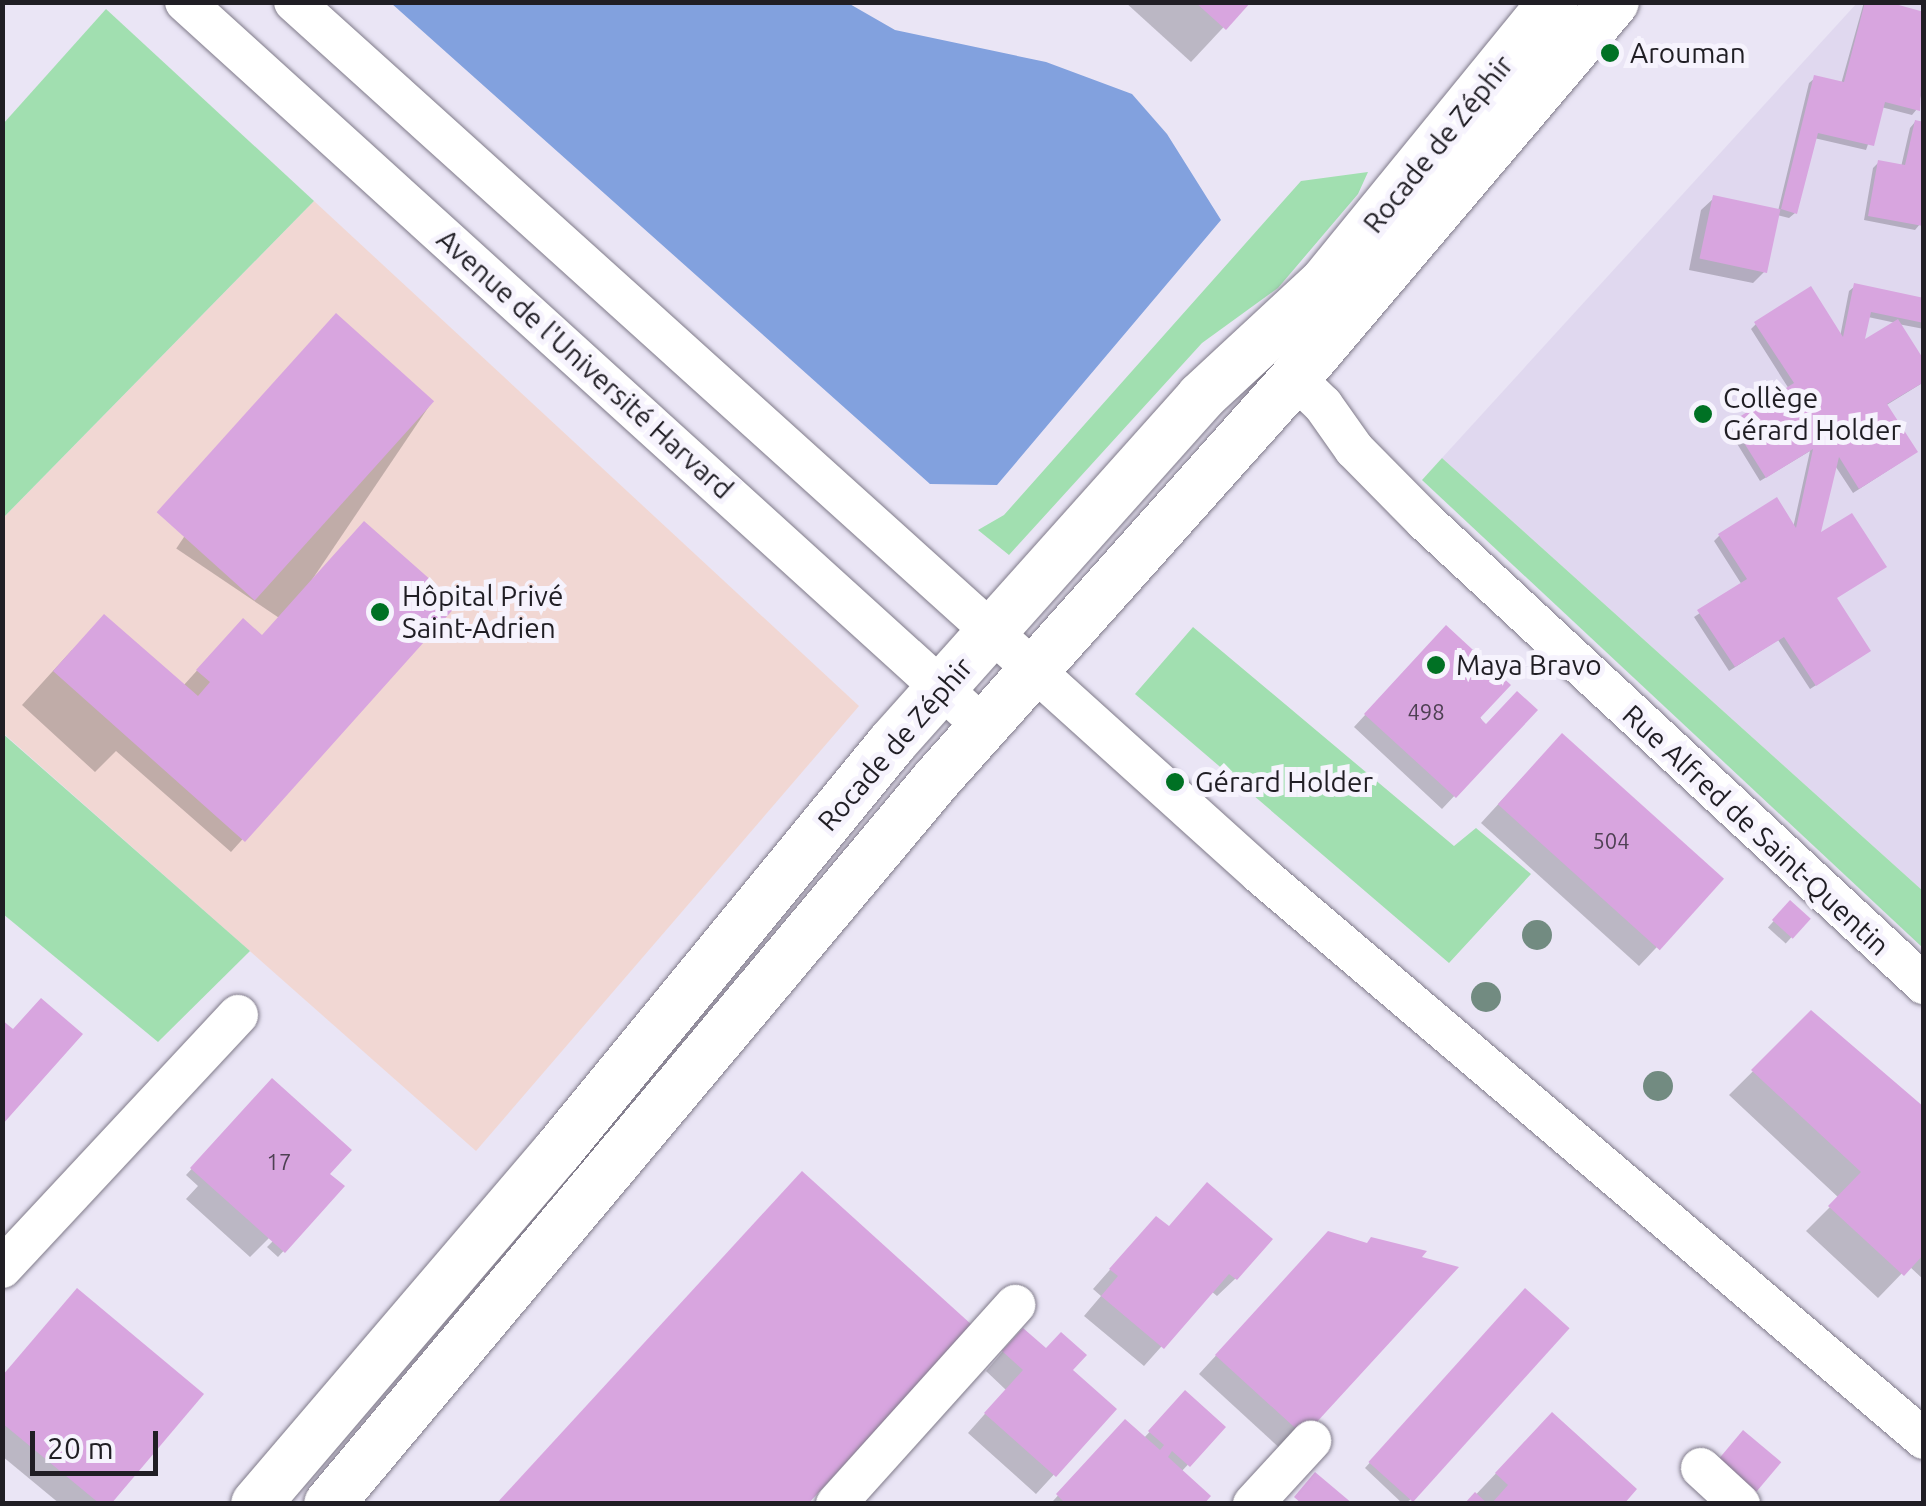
<!DOCTYPE html>
<meta charset="utf-8">
<style>
body{margin:0}
#map{position:relative;width:1926px;height:1506px;overflow:hidden;background:#eae5f5;font-family:Ubuntu,sans-serif}
div>[style]{position:absolute}
.built>*{inset:0;background:#e0d8ef}
.medical>*{inset:0;background:#f1d7d3}
.green>*{inset:0;background:#a1dfb0}
.water>*{inset:0;background:#82a1de}
.shadow>*{inset:0;background:#0003;transform-origin:0 0}
.building>*{inset:0;background:#d8a5df;transform-origin:0 0}
.roads{filter:drop-shadow(0 0 2px #7f7a89) drop-shadow(0 0 2px #7f7a89)}
.minor>*{height:40px;margin:-20px;padding:0 20px;transform-origin:20px;border-radius:20px;background:#fff}
.major>*{height:50px;margin:-25px;padding:0 25px;transform-origin:25px;border-radius:25px;background:#fff}
.trees>*{width:30px;height:30px;margin:-15px;border-radius:50%;background:#728b81}
.dots>*{width:28px;height:28px;translate:-50% -50%;box-sizing:border-box;border:5px solid #f6f3fd;border-radius:50%}
span{translate:-50% -50%;white-space:nowrap;text-align:center;line-height:1.15;-webkit-text-stroke:10px #f6f3fd;paint-order:stroke}
.number-label{font-size:22px;color:#4e4053}
.number-label span{-webkit-text-stroke-width:0}
.poi-label{font-size:28px;color:#201e24}
.left{translate:0 -50%;text-align:left}
.street-label{font-size:28px;color:#201e24}
.frame{position:absolute;inset:0;border:5px solid #201e24;pointer-events:none}
.scale{position:absolute;left:30px;top:1431px;width:128px;height:45px;box-sizing:border-box;border:5px solid #201e24;border-top:0;padding-left:12px;font-size:30px;line-height:35px;white-space:nowrap;color:#201e24;-webkit-text-stroke:8px #f6f3fd;paint-order:stroke}
</style>
<div id="map">
<div class="built">
<div style="clip-path:polygon(1857px 3px,1923px 4px,1923px 891px,1442px 458px)"></div>
</div>
<div class="medical">
<div style="clip-path:polygon(314px 201px,859px 706px,476px 1151px,3px 733px,3px 518px)"></div>
</div>
<div class="green">
<div style="clip-path:polygon(106px 9px,314px 201px,3px 518px,3px 124px)"></div>
<div style="clip-path:polygon(1368px 172px,1358px 194px,1278px 288px,1202px 343px,1009px 555px,978px 530px,1004px 515px,1301px 181px)"></div>
<div style="clip-path:polygon(1442px 458px,1923px 891px,1923px 948px,1422px 480px)"></div>
<div style="clip-path:polygon(1193px 627px,1454px 846px,1476px 828px,1531px 874px,1449px 963px,1135px 694px)"></div>
<div style="clip-path:polygon(2px 733px,250px 951px,158px 1042px,3px 914px)"></div>
</div>
<div class="water">
<div style="clip-path:polygon(391px 3px,848px 3px,895px 30px,1046px 62px,1132px 94px,1167px 134px,1221px 220px,997px 485px,930px 484px)"></div>
</div>
<div class="shadow">
<div style="clip-path:polygon(1125px 2px,1247px 2px,1191px 62px)"></div>
<div style="clip-path:polygon(1864px 2px,1924px 14px,1924px 85px,1917px 109px,1912px 115px,1881px 107px,1866px 150px,1814px 138px,1795px 213px,1789px 218px,1777px 215px,1765px 271px,1753px 283px,1689px 270px,1701px 210px,1714px 198px,1778px 211px,1809px 83px,1815px 78px,1841px 84px)"></div>
<div style="clip-path:polygon(1915px 122px,1924px 124px,1920px 224px,1915px 230px,1864px 220px,1873px 168px,1879px 162px,1901px 167px,1910px 128px)"></div>
<div style="clip-path:polygon(evenodd,1855px 286px,1924px 301px,1924px 329px,1898px 324px,1924px 382px,1885px 406px,1915px 452px,1909px 457px,1853px 493px,1834px 464px,1817px 538px,1835px 599px,1862px 656px,1810px 689px,1778px 640px,1729px 671px,1694px 617px,1742px 585px,1714px 541px,1719px 536px,1793px 528px,1810px 451px,1760px 481px,1728px 429px,1789px 389px,1751px 329px,1756px 324px,1840px 337px,1849px 291px,1855px 286px,1868px 317px,1896px 323px,1861px 345px,1868px 317px)"></div>
<div style="left:325px;top:328px;width:130px;height:266px;rotate:34deg"></div>
<div style="clip-path:polygon(454px 604px,231px 852px,116px 751px,95px 772px,22px 705px,72px 650px,183px 686px,231px 633px,261px 638px)"></div>
<div style="clip-path:polygon(1434px 640px,1486px 727px,1535px 710px,1442px 809px,1354px 727px)"></div>
<div style="clip-path:polygon(1544px 754px,1721px 879px,1639px 966px,1481px 823px)"></div>
<div style="left:1790px;top:903px;width:24px;height:33px;rotate:42deg"></div>
<div style="clip-path:polygon(1811px 1014px,1924px 1111px,1924px 1280px,1909px 1266px,1878px 1298px,1806px 1231px,1839px 1198px,1729px 1095px)"></div>
<div style="clip-path:polygon(272px 1082px,317px 1185px,341px 1187px,278px 1257px,267px 1247px,276px 1238px,269px 1238px,250px 1257px,186px 1199px,198px 1186px,186px 1175px)"></div>
<div style="clip-path:polygon(1167px 1229px,1236px 1278px,1217px 1296px,1211px 1291px,1144px 1366px,1084px 1316px,1101px 1296px,1093px 1289px,1138px 1238px)"></div>
<div style="clip-path:polygon(1310px 1253px,1417px 1258px,1284px 1452px,1199px 1374px)"></div>
<div style="clip-path:polygon(1525px 1291px,1410px 1500px,1403px 1504px,1365px 1468px)"></div>
<div style="clip-path:polygon(1005px 1349px,1069px 1370px,1114px 1409px,1036px 1494px,968px 1433px,1006px 1390px,986px 1371px)"></div>
<div style="clip-path:polygon(2px 1377px,108px 1504px,60px 1504px,2px 1456px)"></div>
<div style="clip-path:polygon(1185px 1394px,1223px 1427px,1181px 1472px,1201px 1504px,1053px 1501px,1125px 1422px,1143px 1439px)"></div>
<div style="clip-path:polygon(1534px 1433px,1620px 1504px,1467px 1504px)"></div>
</div>
<div class="building">
<div style="clip-path:polygon(1195px 2px,1251px 2px,1226px 30px)"></div>
<div style="clip-path:polygon(1865px 2px,1888px 2px,1924px 12px,1920px 111px,1885px 102px,1874px 146px,1818px 133px,1797px 214px,1781px 209px,1814px 75px,1844px 82px)"></div>
<div style="clip-path:polygon(1915px 120px,1924px 122px,1923px 226px,1868px 216px,1878px 160px,1905px 165px)"></div>
<div style="left:1713px;top:195px;width:69px;height:65px;rotate:12deg"></div>
<div style="clip-path:polygon(1854px 283px,1924px 298px,1924px 323px,1871px 312px,1865px 339px,1898px 319px,1924px 360px,1924px 382px,1887px 404px,1918px 452px,1859px 489px,1839px 457px,1821px 532px,1852px 513px,1887px 567px,1837px 598px,1871px 651px,1816px 686px,1784px 637px,1735px 667px,1697px 610px,1747px 579px,1718px 534px,1777px 497px,1796px 528px,1813px 449px,1766px 478px,1731px 422px,1794px 383px,1754px 322px,1811px 286px,1843px 337px)"></div>
<div style="left:336px;top:313px;width:132px;height:268px;rotate:42deg"></div>
<div style="clip-path:polygon(364px 521px,458px 604px,245px 842px,53px 671px,104px 614px,198px 696px,210px 682px,196px 670px,243px 618px,262px 635px)"></div>
<div style="clip-path:polygon(1446px 625px,1511px 685px,1480px 718px,1486px 724px,1517px 691px,1538px 710px,1456px 798px,1364px 714px)"></div>
<div style="left:1562px;top:733px;width:218px;height:96px;rotate:42deg"></div>
<div style="left:1790px;top:900px;width:28px;height:27px;rotate:42deg"></div>
<div style="clip-path:polygon(41px 998px,83px 1034px,2px 1125px,2px 1020px,13px 1029px)"></div>
<div style="clip-path:polygon(1811px 1010px,1924px 1107px,1924px 1254px,1904px 1276px,1828px 1206px,1861px 1172px,1751px 1070px)"></div>
<div style="clip-path:polygon(272px 1078px,352px 1150px,330px 1174px,345px 1186px,285px 1253px,190px 1168px)"></div>
<div style="clip-path:polygon(802px 1171px,972px 1325px,808px 1504px,496px 1504px)"></div>
<div style="clip-path:polygon(1207px 1182px,1273px 1239px,1237px 1280px,1229px 1274px,1164px 1349px,1101px 1296px,1118px 1276px,1109px 1269px,1156px 1216px,1169px 1226px)"></div>
<div style="clip-path:polygon(1328px 1231px,1367px 1243px,1371px 1237px,1427px 1251px,1422px 1257px,1459px 1267px,1304px 1436px,1215px 1355px)"></div>
<div style="clip-path:polygon(77px 1288px,204px 1394px,111px 1504px,100px 1504px,2px 1423px,2px 1376px)"></div>
<div style="left:1525px;top:1288px;width:60px;height:234px;rotate:42deg"></div>
<div style="clip-path:polygon(1023px 1328px,1046px 1348px,1061px 1332px,1087px 1355px,1073px 1370px,1117px 1409px,1056px 1477px,984px 1413px,1023px 1370px,1002px 1351px)"></div>
<div style="clip-path:polygon(1185px 1390px,1226px 1427px,1190px 1467px,1172px 1451px,1168px 1457px,1211px 1496px,1204px 1504px,1066px 1504px,1056px 1494px,1125px 1419px,1160px 1450px,1164px 1445px,1148px 1431px)"></div>
<div style="clip-path:polygon(1552px 1412px,1637px 1489px,1624px 1504px,1491px 1504px,1508px 1485px,1495px 1473px)"></div>
<div style="left:1743px;top:1430px;width:50px;height:43px;rotate:40deg"></div>
<div style="clip-path:polygon(1315px 1472px,1353px 1504px,1302px 1504px,1294px 1497px)"></div>
<div style="clip-path:polygon(1475px 1492px,1488px 1504px,1464px 1504px)"></div>
</div>
<div class="roads">
<div class="minor">
<div style="left:185px;top:2px;width:1079px;rotate:42.22deg"></div>
<div style="left:294px;top:2px;width:1301px;rotate:42.07deg"></div>
<div style="left:1260px;top:874px;width:872px;rotate:40.39deg"></div>
<div style="left:1295px;top:378px;width:39px;rotate:44deg"></div>
<div style="left:1323px;top:405px;width:54px;rotate:54.8deg"></div>
<div style="left:1354px;top:449px;width:101px;rotate:45.4deg"></div>
<div style="left:1425px;top:521px;width:681px;rotate:42.86deg"></div>
<div style="left:2px;top:1268px;width:346px;rotate:-47deg"></div>
<div style="left:1701px;top:1468px;width:53px;rotate:42.7deg"></div>
<div style="left:836px;top:1504px;width:268px;rotate:-48deg"></div>
<div style="left:1253px;top:1504px;width:86px;rotate:-47.4deg"></div>
</div>
<div class="major">
<div style="left:256px;top:1504px;width:462px;rotate:-49.5deg"></div>
<div style="left:556px;top:1153px;width:531px;rotate:-50.65deg"></div>
<div style="left:893px;top:742px;width:462px;rotate:-48.2deg"></div>
<div style="left:1201px;top:397px;width:169px;rotate:-42.8deg"></div>
<div style="left:1325px;top:282px;width:361px;rotate:-50.8deg"></div>
<div style="left:329px;top:1504px;width:945px;rotate:-50.02deg"></div>
<div style="left:936px;top:780px;width:539px;rotate:-48.23deg"></div>
<div style="left:1295px;top:378px;width:493px;rotate:-49.7deg"></div>
</div>
</div>
<div class="trees">
<div style="left:1537px;top:935px"></div>
<div style="left:1486px;top:997px"></div>
<div style="left:1658px;top:1086px"></div>
</div>
<div class="dots">
<div style="left:1610px;top:53px;background:#007124"></div>
<div style="left:1703px;top:414px;background:#007124"></div>
<div style="left:380px;top:612px;background:#007124"></div>
<div style="left:1436px;top:665px;background:#007124"></div>
<div style="left:1175px;top:782px;background:#007124"></div>
</div>
<div class="number-label">
<span style="left:1426px;top:712px">498</span>
<span style="left:1611px;top:841px">504</span>
<span style="left:279px;top:1162px">17</span>
</div>
<div class="poi-label">
<span class="left" style="left:1630px;top:53px">Arouman</span>
<span class="left" style="left:1723px;top:414px">Collège<br>Gérard Holder</span>
<span class="left" style="left:402px;top:612px">Hôpital Privé<br>Saint-Adrien</span>
<span class="left" style="left:1456px;top:665px">Maya Bravo</span>
<span class="left" style="left:1195px;top:782px">Gérard Holder</span>
</div>
<div class="street-label">
<span style="left:1438px;top:144px;rotate:-51deg">Rocade de Zéphir</span>
<span style="left:585px;top:364px;rotate:42deg">Avenue de l'Université Harvard</span>
<span style="left:895px;top:744px;rotate:-49deg">Rocade de Zéphir</span>
<span style="left:1756px;top:830px;rotate:43deg">Rue Alfred de Saint-Quentin</span>
</div>
<div class="frame"></div>
<div class="scale">20 m</div>
</div>
